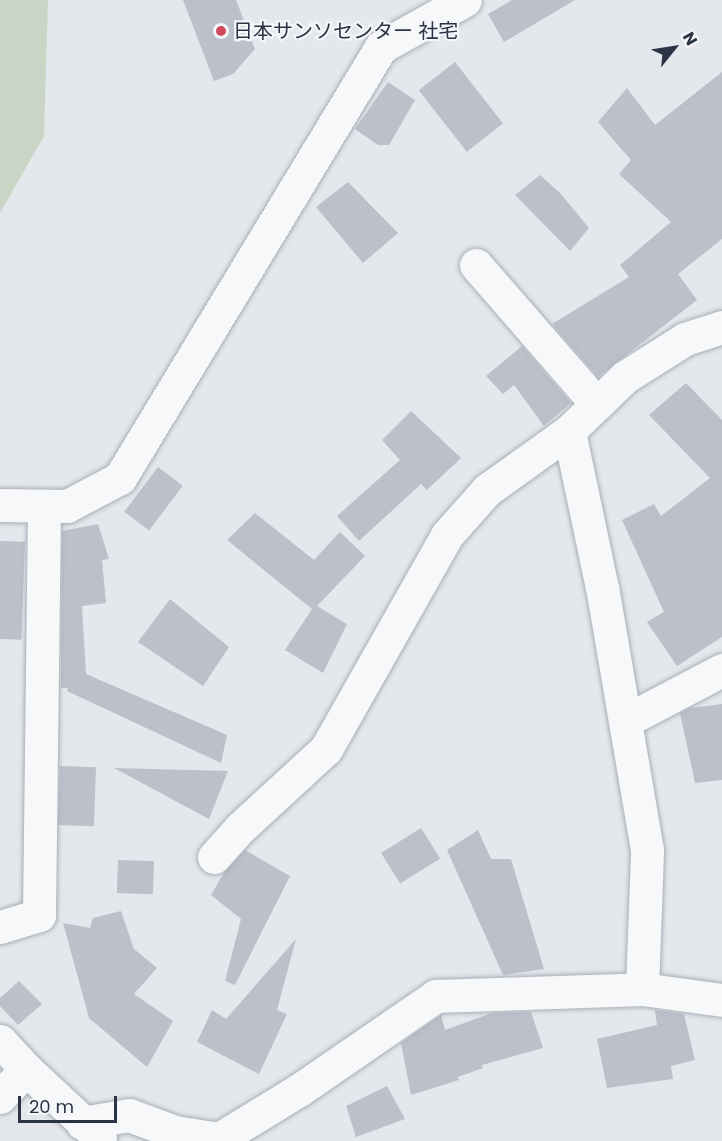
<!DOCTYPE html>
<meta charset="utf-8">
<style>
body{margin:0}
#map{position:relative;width:722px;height:1141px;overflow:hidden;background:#e4e7ec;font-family:Poppins,"Noto Sans JP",sans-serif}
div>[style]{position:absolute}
.green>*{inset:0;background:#c9d6c5}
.building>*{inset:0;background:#bbc0ca;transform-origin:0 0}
.roads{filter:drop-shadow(0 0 2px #a9aeb7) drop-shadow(0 0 2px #a9aeb7)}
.minor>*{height:33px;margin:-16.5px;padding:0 16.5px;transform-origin:16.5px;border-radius:16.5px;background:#f7f8fa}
.dots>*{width:16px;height:16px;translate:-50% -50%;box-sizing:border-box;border:3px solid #f4f6f9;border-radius:50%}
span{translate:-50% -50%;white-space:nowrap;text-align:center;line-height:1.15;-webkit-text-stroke:4.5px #f4f6f9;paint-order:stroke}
.poi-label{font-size:20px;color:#2b3445}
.left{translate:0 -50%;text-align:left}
.north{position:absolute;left:644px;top:18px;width:60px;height:60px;-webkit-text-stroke:4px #f4f6f9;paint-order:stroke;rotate:60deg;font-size:16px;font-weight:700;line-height:24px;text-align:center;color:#2b3445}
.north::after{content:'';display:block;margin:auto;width:21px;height:27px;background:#2b3445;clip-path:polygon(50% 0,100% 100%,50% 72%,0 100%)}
.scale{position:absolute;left:18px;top:1096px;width:99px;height:27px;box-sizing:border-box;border:3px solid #2b3445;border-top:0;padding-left:8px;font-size:18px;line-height:21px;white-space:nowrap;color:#2b3445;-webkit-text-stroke:4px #f4f6f9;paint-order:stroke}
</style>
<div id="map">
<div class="green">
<div style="clip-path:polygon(0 0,48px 0,44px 136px,0 213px)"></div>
</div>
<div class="building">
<div style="clip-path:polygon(183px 0,236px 0,255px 49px,233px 74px,214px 81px)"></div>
<div style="clip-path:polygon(512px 0,575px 0,504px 42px,488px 14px)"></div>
<div style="left:455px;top:62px;width:78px;height:46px;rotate:52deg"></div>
<div style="clip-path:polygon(722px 72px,722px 239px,678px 274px,697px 300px,598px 377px,552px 324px,629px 277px,620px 265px,671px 222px,619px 174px,631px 160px,598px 122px,627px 88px,655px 125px)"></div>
<div style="clip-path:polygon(388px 82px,415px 100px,389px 145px,378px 145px,355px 129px)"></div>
<div style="clip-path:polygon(540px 175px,560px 193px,589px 228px,570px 251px,515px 195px)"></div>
<div style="clip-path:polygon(348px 182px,398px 233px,363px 263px,316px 207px)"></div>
<div style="clip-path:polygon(522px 346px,571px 403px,544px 426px,514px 385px,503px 394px,486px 376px)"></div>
<div style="clip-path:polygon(686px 383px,722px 420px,722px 637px,677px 666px,647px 622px,664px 612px,622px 520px,654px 504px,661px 516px,710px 478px,649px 415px)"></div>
<div style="clip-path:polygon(411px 411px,461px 458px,427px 490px,421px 484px,359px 541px,337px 516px,400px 460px,382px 440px)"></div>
<div style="left:158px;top:467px;width:31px;height:56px;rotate:37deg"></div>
<div style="clip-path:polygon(255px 513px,314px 560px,340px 532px,365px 556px,317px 606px,347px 624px,323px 673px,285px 650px,312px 609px,227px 540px)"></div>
<div style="clip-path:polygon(98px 524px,109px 559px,102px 560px,106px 603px,82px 606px,86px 674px,227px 735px,221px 763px,67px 691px,68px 688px,61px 688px,62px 531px)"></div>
<div style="left:0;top:541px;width:25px;height:98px;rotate:2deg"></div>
<div style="clip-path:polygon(170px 599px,229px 647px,203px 686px,138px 642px)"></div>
<div style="clip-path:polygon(722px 704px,722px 780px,695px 783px,680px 713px,690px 708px)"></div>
<div style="left:60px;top:766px;width:36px;height:59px;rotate:2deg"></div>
<div style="clip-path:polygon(114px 768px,228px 771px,209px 819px)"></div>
<div style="left:421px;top:828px;width:36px;height:47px;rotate:58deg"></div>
<div style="clip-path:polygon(478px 830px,491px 859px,511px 859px,544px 969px,503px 975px,447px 850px)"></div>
<div style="clip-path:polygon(245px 850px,290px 876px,235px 985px,225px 981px,241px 919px,211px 895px,225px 871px)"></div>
<div style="left:118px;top:860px;width:36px;height:33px;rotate:2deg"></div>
<div style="clip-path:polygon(121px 911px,134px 949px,157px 968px,134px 994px,173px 1021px,147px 1067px,89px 1018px,63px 923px,90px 928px,93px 918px)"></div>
<div style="clip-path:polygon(296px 939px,277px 1010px,287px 1014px,259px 1074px,197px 1042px,212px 1010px,226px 1019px)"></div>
<div style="clip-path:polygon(19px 981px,42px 1004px,18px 1025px,0 1006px,0 998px)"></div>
<div style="clip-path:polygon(655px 1010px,684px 1014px,695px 1060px,671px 1066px,673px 1079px,607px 1088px,597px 1039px,657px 1025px)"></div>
<div style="clip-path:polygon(531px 1012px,543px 1048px,482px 1065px,483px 1068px,458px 1077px,459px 1080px,411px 1095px,401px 1043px,441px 1015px,445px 1030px,492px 1013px)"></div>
<div style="clip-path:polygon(387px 1086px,405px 1119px,356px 1137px,346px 1106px)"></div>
</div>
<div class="roads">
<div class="minor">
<div style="left:476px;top:265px;width:184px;rotate:49deg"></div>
<div style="left:0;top:505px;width:67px;rotate:0.9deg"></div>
<div style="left:67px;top:506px;width:60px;rotate:-27.8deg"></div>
<div style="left:120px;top:478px;width:504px;rotate:-58.8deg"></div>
<div style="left:381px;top:47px;width:96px;rotate:-29.2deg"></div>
<div style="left:625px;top:721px;width:110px;rotate:-27.7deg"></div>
<div style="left:214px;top:857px;width:38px;rotate:-48deg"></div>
<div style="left:239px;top:829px;width:118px;rotate:-42.6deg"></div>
<div style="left:326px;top:749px;width:246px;rotate:-60.5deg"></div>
<div style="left:447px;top:535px;width:60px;rotate:-48.4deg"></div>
<div style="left:487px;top:490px;width:101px;rotate:-35.7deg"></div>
<div style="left:569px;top:431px;width:78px;rotate:-44deg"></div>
<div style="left:625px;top:377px;width:71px;rotate:-32.3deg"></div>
<div style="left:685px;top:339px;width:39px;rotate:-18deg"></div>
<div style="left:0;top:927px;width:41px;rotate:-17.1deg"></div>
<div style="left:39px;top:915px;width:409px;rotate:-89.3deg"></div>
<div style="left:642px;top:989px;width:81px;rotate:7.8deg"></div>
<div style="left:0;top:1041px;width:38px;rotate:47deg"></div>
<div style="left:26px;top:1069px;width:101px;rotate:43deg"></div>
<div style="left:0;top:1097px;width:38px;rotate:-47deg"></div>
<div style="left:82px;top:1123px;width:48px;rotate:-9.7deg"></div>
<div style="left:129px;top:1115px;width:49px;rotate:20.3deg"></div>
<div style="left:175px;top:1132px;width:45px;rotate:9deg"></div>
<div style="left:219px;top:1139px;width:94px;rotate:-31.5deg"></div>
<div style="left:299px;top:1090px;width:166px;rotate:-34.5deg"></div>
<div style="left:436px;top:996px;width:206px;rotate:-1.9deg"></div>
<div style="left:642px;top:989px;width:139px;rotate:-87.9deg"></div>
<div style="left:647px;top:850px;width:266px;rotate:-99.7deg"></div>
<div style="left:602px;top:588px;width:160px;rotate:-101.9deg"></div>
</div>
</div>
<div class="dots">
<div style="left:221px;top:31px;background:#d1495b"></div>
</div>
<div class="poi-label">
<span class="left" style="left:233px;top:31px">日本サンソセンター 社宅</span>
</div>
<div class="north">N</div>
<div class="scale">20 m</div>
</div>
